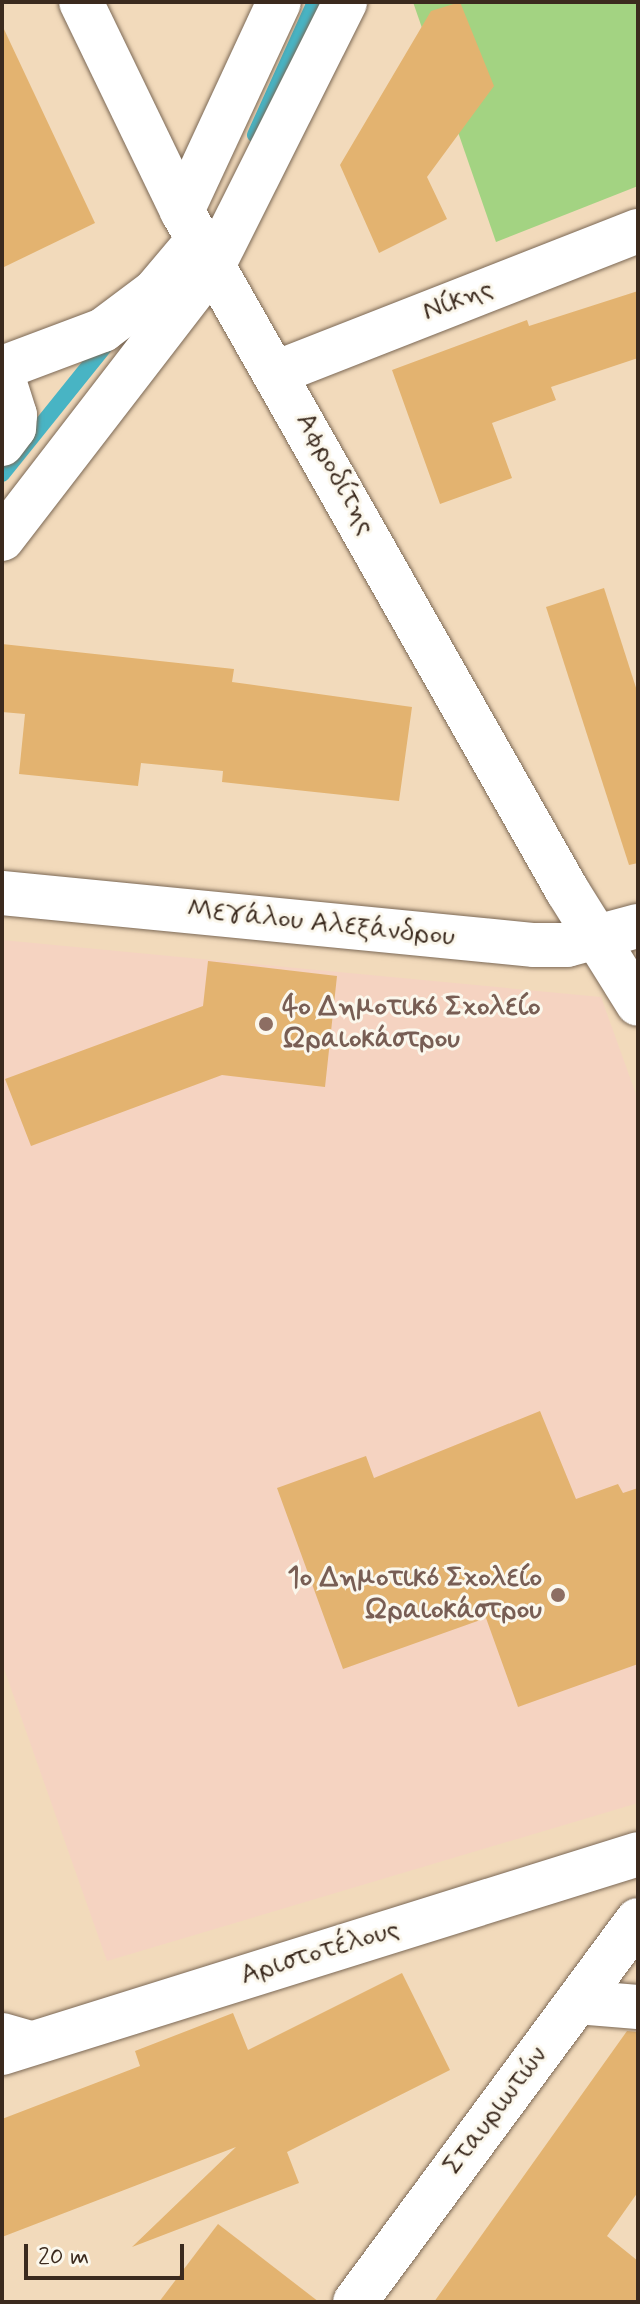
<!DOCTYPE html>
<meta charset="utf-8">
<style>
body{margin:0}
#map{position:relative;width:640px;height:2304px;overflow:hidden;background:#f2dabb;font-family:Mynerve,sans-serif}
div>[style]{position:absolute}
.built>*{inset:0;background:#f5d3c1}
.green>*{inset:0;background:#a3d382}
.stream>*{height:16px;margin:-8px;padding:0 8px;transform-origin:8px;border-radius:8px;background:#48b4c4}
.building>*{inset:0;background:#e3b370}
.roads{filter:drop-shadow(0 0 2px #7b6855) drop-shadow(0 0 2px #7b6855)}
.minor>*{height:44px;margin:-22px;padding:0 22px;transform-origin:22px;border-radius:22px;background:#fff}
.tertiary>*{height:44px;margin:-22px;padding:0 22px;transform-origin:22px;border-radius:22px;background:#fff}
.dots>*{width:22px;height:22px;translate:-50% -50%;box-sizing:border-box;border:4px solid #fbf7ec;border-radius:50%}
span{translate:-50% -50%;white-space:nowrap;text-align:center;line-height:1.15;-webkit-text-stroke:6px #fbf7ec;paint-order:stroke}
.street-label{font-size:28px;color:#3b2a1e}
.education-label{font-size:28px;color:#785e54;font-weight:700}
.left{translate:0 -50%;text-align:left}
.right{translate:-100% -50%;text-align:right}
.frame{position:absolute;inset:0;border:4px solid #3b2a1e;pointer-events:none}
.scale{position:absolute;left:24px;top:2244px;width:160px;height:36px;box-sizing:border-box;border:4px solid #3b2a1e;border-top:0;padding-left:10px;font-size:24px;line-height:28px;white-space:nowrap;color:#3b2a1e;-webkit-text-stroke:6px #fbf7ec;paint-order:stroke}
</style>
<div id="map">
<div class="built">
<div style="clip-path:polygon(2px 940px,601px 997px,638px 1100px,638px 1803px,107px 1961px,2px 1663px)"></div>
</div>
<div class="green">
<div style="clip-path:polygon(413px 2px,638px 2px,638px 186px,496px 242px)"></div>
</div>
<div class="stream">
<div style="left:255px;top:135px;width:146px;rotate:-65.7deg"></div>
<div style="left:2px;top:474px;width:171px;rotate:-51.2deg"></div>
</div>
<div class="building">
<div style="clip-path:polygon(460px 2px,494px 86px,427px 177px,447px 219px,379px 253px,340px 165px,431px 11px)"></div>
<div style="clip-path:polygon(2px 25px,95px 223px,2px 268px)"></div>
<div style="clip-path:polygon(638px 291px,638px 358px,551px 387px,556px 400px,492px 423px,512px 478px,440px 504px,392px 370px,527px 320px,529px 326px)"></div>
<div style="clip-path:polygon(604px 588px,638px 694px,638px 863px,629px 865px,546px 607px)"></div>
<div style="clip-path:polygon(2px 644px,234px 669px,232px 682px,412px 707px,399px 801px,222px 782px,223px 771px,141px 763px,138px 786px,19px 774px,25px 714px,2px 712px)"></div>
<div style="clip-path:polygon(208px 961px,337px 976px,325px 1087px,222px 1075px,31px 1146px,5px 1079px,203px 1006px)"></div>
<div style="clip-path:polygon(540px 1411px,576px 1499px,618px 1484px,623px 1493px,638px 1488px,638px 1664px,518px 1707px,486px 1618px,343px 1669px,277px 1488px,366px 1456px,374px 1478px)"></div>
<div style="clip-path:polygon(402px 1973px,450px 2070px,287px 2152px,299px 2183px,132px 2247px,236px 2147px,2px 2237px,2px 2119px,140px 2066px,135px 2051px,233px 2013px,248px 2050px)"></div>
<div style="clip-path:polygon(627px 2031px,638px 2032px,638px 2192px,607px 2236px,638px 2261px,638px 2302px,434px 2302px)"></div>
<div style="clip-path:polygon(218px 2224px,319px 2302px,159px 2302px)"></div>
</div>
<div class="roads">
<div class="minor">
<div style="left:81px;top:2px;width:232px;rotate:64.2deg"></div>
<div style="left:182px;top:211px;width:781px;rotate:60.45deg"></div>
<div style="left:567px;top:890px;width:134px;rotate:58.1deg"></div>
<div style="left:182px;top:211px;width:230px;rotate:-65.1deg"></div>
<div style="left:2px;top:368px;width:108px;rotate:-20.6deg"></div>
<div style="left:103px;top:330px;width:65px;rotate:-36.9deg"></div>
<div style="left:155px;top:291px;width:68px;rotate:-49.8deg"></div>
<div style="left:278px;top:372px;width:387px;rotate:-21.4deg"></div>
<div style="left:2px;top:374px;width:43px;rotate:72.4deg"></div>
<div style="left:15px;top:415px;width:13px;rotate:94deg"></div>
<div style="left:14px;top:428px;width:20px;rotate:127deg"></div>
<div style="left:2px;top:539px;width:347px;rotate:-52.4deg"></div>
<div style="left:214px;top:264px;width:293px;rotate:-63.4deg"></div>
<div style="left:577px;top:2002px;width:61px;rotate:4.7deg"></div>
<div style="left:2px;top:2053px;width:666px;rotate:-17.37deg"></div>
<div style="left:355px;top:2302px;width:475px;rotate:-53.5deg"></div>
</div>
<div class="tertiary">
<div style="left:2px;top:893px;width:535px;rotate:5.58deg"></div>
<div style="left:534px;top:945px;width:33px"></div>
<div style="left:567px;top:945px;width:73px;rotate:-15deg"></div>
<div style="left:2px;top:2035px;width:29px;rotate:16deg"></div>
</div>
</div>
<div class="dots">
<div style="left:266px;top:1024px;background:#8d6e63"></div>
<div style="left:558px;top:1595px;background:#8d6e63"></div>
</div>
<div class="street-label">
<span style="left:458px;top:301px;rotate:-21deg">Νίκης</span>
<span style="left:335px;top:474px;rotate:61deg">Αφροδίτης</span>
<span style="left:321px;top:924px;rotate:6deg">Μεγάλου Αλεξάνδρου</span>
<span style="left:320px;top:1953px;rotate:-17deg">Αριστοτέλους</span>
<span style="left:496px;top:2111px;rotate:-53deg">Σταυριωτών</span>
</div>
<div class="education-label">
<span class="left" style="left:282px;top:1024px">4ο Δημοτικό Σχολείο<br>Ωραιοκάστρου</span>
<span class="right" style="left:542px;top:1595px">1ο Δημοτικό Σχολείο<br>Ωραιοκάστρου</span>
</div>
<div class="frame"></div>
<div class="scale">20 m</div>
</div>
